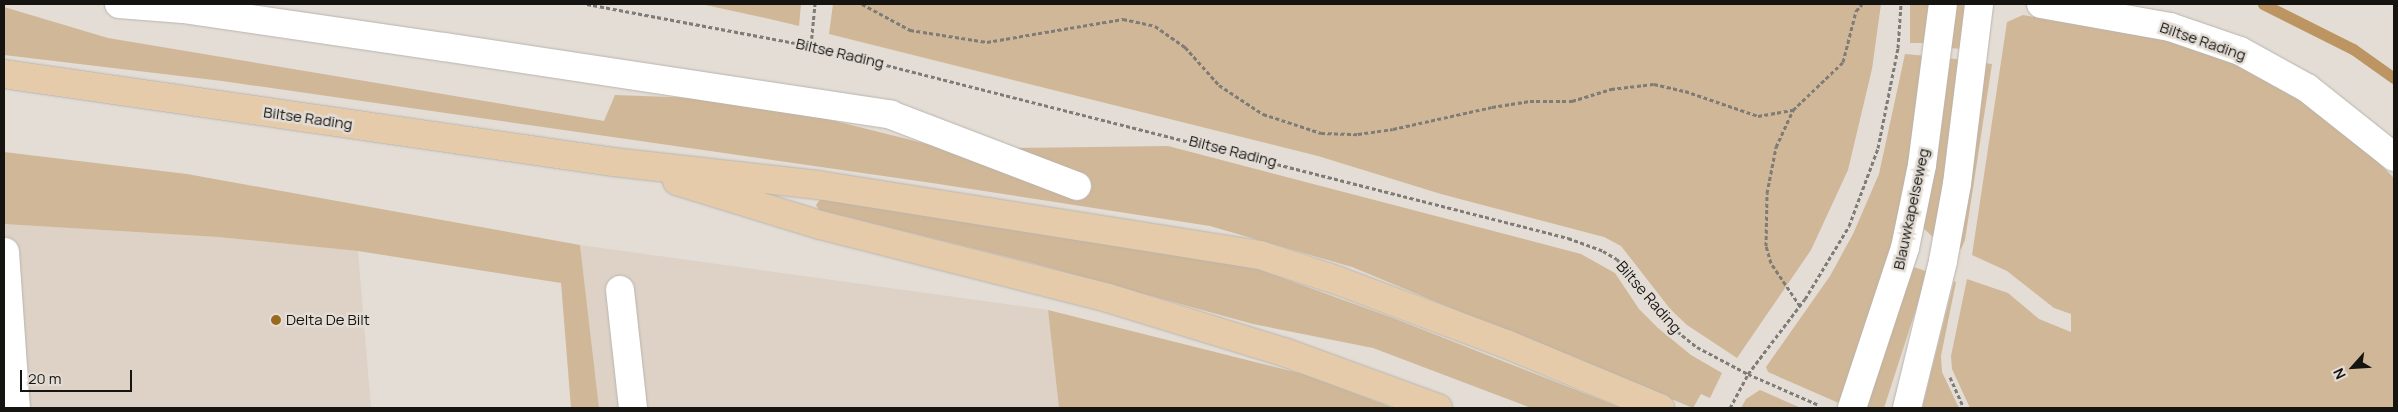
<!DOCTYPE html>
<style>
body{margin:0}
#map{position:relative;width:2398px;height:412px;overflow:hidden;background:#e3ddd6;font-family:Manrope,sans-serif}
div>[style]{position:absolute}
.built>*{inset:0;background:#ddd2c5}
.green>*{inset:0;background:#d0b798;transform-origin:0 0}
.stream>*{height:11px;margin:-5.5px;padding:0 5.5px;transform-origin:5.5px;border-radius:5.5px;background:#bc9563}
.path>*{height:3px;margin-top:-1.5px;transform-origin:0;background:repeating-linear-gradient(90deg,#7f7b76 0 4px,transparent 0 6.5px)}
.roads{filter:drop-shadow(0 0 1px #b9b4ad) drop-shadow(0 0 1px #b9b4ad)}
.minor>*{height:28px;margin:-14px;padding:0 14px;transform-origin:14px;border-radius:14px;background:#fff}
.major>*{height:28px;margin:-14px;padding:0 14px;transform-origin:14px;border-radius:14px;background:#e5cba9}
.dots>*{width:14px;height:14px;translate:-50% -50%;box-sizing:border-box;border:2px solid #e3ddd6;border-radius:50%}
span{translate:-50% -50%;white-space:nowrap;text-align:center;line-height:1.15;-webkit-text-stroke:5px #e3ddd6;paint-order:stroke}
.street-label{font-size:15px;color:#161411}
.poi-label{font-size:15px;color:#161411}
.left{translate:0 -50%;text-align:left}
.frame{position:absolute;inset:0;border:5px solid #161411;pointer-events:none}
.north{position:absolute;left:2328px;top:342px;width:50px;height:50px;-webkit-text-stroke:4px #e3ddd6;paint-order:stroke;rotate:244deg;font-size:14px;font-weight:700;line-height:20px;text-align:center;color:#161411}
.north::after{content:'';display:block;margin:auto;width:18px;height:22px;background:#161411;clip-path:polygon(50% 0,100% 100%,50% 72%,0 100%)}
.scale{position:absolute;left:20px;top:370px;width:112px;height:22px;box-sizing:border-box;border:2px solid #161411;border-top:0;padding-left:6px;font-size:15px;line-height:18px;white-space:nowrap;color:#161411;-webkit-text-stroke:4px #e3ddd6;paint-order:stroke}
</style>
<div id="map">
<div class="built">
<div style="clip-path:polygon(4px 224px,218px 237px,358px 251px,371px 408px,4px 408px)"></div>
<div style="clip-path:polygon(580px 245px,1048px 310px,1059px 408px,599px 408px)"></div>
</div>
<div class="green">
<div style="clip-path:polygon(701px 4px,801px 4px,799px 26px,774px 20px)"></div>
<div style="clip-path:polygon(833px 4px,1881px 4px,1872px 69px,1848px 170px,1811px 250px,1737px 358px,1687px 325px,1671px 310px,1621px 246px,1604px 237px,1441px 194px,1318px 156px,829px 34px)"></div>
<div style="left:1910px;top:4px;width:23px;height:39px"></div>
<div style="clip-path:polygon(1954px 4px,1967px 6px,1963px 49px,1948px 48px)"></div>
<div style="clip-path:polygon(4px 7px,108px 38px,604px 121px,615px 95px,751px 100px,947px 149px,1168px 146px,1581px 254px,1615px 273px,1639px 309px,1658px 328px,1691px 355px,1722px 373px,1710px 398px,1701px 394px,1693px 408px,1352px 267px,1210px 226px,932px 183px,222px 81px,4px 55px)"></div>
<div style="clip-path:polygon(2023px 15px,2169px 40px,2233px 61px,2299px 99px,2369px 153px,2394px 178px,2394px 408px,1970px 408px,1952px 369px,1951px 356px,1967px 279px,2008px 293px,2039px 319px,2071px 332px,2071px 314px,2054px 308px,2007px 271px,1972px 255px,2007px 22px)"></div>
<div style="clip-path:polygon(1905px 54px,1927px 56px,1904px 217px,1841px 404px,1768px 372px,1766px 367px,1830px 276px,1853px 234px,1879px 174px)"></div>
<div style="clip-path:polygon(1947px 58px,1963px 60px,1954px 145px,1934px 238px,1923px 228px)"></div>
<div style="clip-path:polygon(1983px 63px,1992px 64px,1965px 240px,1961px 249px,1958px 248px)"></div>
<div style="clip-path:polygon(4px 152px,187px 174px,580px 245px,599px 408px,571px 408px,561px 283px,358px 251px,218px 237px,4px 224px)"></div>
<div style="clip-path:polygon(821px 198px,1249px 266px,1393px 318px,1622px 408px,1531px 408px,1373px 348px,1253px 324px,1032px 263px,819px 210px,816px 205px)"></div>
<div style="clip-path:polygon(1914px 267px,1928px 272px,1884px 408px,1864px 408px)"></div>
<div style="clip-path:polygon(1954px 281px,1956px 282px,1941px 356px,1942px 372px,1959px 408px,1922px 408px)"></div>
<div style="clip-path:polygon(1048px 310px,1303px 374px,1394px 408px,1059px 408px)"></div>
<div style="clip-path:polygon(1760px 390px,1801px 408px,1741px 408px,1746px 399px)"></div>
</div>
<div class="stream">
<div style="left:2263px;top:4px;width:101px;rotate:26.6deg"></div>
<div style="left:2353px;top:49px;width:50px;rotate:35.3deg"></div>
</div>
<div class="path">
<div style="left:587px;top:4px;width:228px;rotate:10.6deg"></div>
<div style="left:811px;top:46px;width:781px;rotate:14.23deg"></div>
<div style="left:1568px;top:238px;width:37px;rotate:20deg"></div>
<div style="left:1603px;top:251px;width:16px;rotate:30deg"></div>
<div style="left:1617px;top:259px;width:87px;rotate:51deg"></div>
<div style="left:1672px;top:327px;width:32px;rotate:39deg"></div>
<div style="left:1697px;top:347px;width:58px;rotate:27.9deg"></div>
<div style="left:1748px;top:374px;width:77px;rotate:23.6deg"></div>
<div style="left:862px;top:4px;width:55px;rotate:28.4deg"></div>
<div style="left:910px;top:30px;width:78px;rotate:8.9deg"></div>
<div style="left:987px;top:42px;width:138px;rotate:-9.6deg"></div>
<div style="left:1123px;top:19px;width:33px;rotate:12deg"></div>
<div style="left:1155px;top:26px;width:37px;rotate:35deg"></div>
<div style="left:1185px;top:47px;width:51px;rotate:48.2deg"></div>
<div style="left:1219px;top:85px;width:53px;rotate:33.4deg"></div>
<div style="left:1263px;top:114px;width:61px;rotate:18.1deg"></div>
<div style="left:1321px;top:133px;width:37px;rotate:2deg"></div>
<div style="left:1358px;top:134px;width:35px;rotate:-8deg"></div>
<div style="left:1393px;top:129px;width:101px;rotate:-12.5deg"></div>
<div style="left:1492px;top:107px;width:38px;rotate:-9deg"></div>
<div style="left:1530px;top:101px;width:42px"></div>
<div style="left:1572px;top:101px;width:41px;rotate:-17.1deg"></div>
<div style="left:1611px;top:89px;width:43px;rotate:-6.6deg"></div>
<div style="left:1654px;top:84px;width:32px;rotate:13deg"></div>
<div style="left:1685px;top:91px;width:77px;rotate:18.9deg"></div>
<div style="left:1758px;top:116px;width:36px;rotate:-10deg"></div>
<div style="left:811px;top:45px;width:41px;rotate:-84.4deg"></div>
<div style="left:1800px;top:306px;width:52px;rotate:-124deg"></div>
<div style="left:1771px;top:263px;width:18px;rotate:-106deg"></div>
<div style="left:1766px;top:246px;width:53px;rotate:-88.9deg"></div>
<div style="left:1767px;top:193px;width:47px;rotate:-78.9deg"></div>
<div style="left:1776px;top:147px;width:41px;rotate:-65.3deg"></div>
<div style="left:1793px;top:110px;width:69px;rotate:-43.8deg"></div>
<div style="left:1843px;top:62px;width:53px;rotate:-75.7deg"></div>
<div style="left:1856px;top:11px;width:9px;rotate:-49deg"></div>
<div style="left:1950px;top:377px;width:34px;rotate:66deg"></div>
<div style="left:1730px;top:408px;width:38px;rotate:-62deg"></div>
<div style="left:1748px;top:374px;width:94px;rotate:-52.8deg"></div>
<div style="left:1805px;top:299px;width:85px;rotate:-58.9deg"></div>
<div style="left:1849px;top:226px;width:83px;rotate:-69.6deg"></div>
<div style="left:1878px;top:148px;width:102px;rotate:-78.7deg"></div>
<div style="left:1898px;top:48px;width:44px;rotate:-86.1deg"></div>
</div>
<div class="roads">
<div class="minor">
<div style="left:119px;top:4px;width:64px;rotate:4.5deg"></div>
<div style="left:183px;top:9px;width:264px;rotate:8.3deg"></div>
<div style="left:444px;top:47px;width:452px;rotate:8.6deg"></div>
<div style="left:891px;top:115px;width:199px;rotate:20.9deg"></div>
<div style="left:2041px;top:4px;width:131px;rotate:10.1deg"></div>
<div style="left:2170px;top:27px;width:74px;rotate:18.9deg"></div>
<div style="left:2240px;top:51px;width:77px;rotate:28.9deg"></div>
<div style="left:2307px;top:88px;width:111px;rotate:38.4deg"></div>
<div style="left:5px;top:252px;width:156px;rotate:86deg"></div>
<div style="left:620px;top:290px;width:119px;rotate:83.7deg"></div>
<div style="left:1852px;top:408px;width:169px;rotate:-71.7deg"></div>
<div style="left:1905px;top:248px;width:85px;rotate:-78.4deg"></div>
<div style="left:1922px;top:165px;width:162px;rotate:-82.6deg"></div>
<div style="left:1907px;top:408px;width:151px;rotate:-76.2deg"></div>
<div style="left:1943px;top:261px;width:78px;rotate:-79.7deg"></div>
<div style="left:1957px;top:184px;width:181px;rotate:-83deg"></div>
</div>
<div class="major">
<div style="left:4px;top:74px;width:615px;rotate:8.22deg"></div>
<div style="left:613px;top:162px;width:206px;rotate:6.4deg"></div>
<div style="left:818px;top:185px;width:448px;rotate:9deg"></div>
<div style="left:1260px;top:255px;width:83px;rotate:18.2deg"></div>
<div style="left:1339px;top:281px;width:178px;rotate:20.7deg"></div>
<div style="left:1506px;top:344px;width:167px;rotate:22.6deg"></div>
<div style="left:677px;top:181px;width:150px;rotate:17.1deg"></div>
<div style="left:820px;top:225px;width:297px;rotate:14.2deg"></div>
<div style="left:1108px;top:298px;width:184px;rotate:17.1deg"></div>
<div style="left:1284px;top:352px;width:164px;rotate:20deg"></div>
</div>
</div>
<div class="dots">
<div style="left:276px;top:320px;background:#9b691e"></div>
</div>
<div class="street-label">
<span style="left:2203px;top:41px;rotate:19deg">Biltse Rading</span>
<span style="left:840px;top:53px;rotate:13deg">Biltse Rading</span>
<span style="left:308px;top:118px;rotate:8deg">Biltse Rading</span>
<span style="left:1233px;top:151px;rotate:14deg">Biltse Rading</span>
<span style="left:1911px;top:209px;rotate:-78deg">Blauwkapelseweg</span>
<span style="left:1649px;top:297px;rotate:49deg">Biltse Rading</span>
</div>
<div class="poi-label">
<span class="left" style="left:286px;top:320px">Delta De Bilt</span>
</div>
<div class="frame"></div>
<div class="north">N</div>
<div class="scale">20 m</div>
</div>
